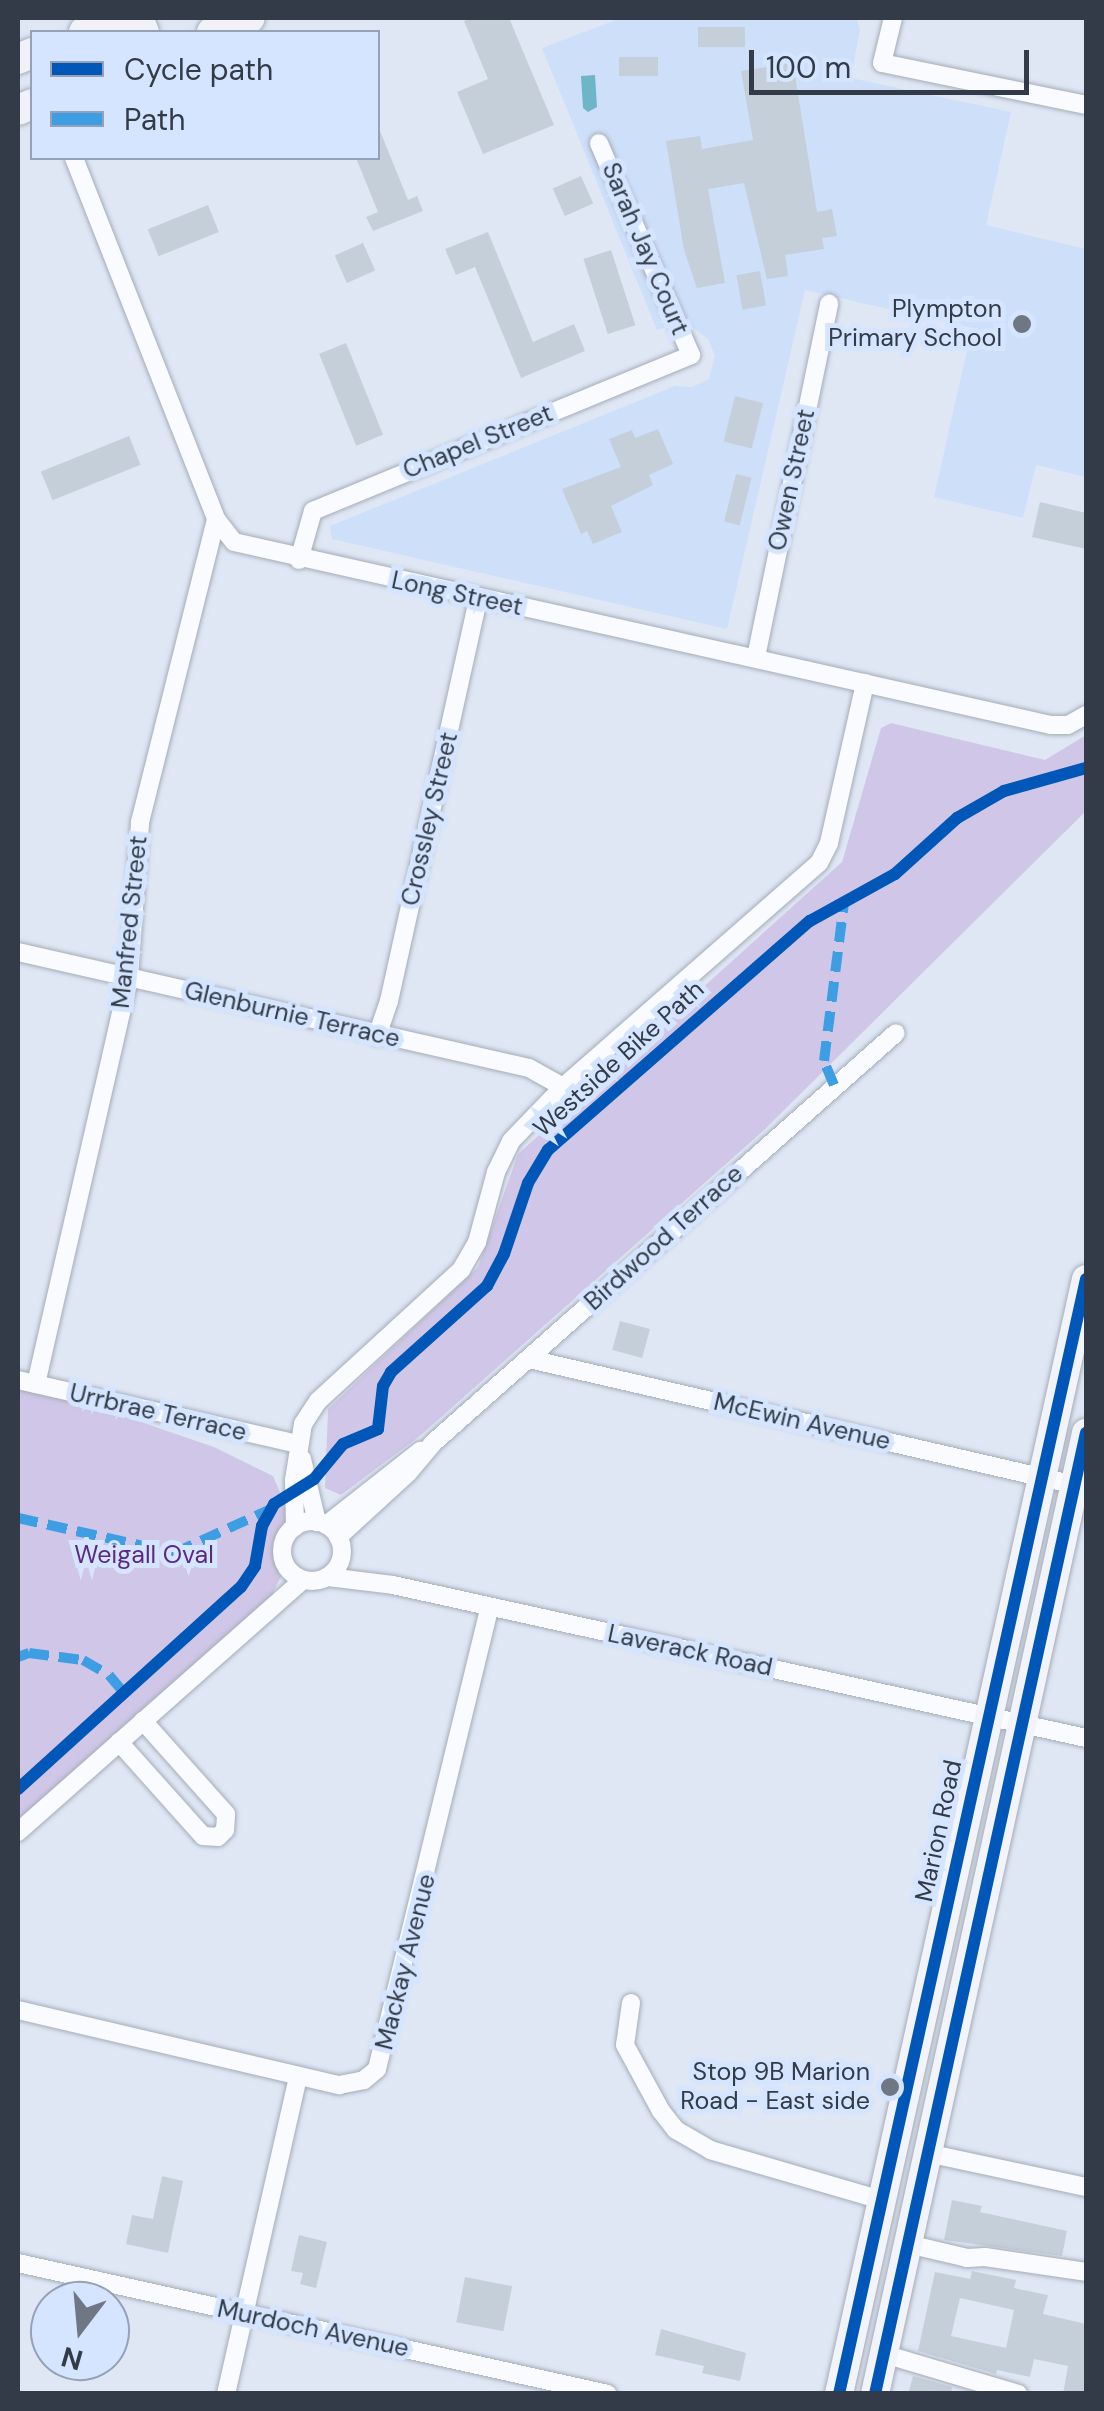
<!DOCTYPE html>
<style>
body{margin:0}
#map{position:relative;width:1104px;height:2411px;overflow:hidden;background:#dfe7f5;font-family:"DM Sans",sans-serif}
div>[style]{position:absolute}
.built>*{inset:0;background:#cedffa}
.green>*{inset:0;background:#d0c7e8}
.water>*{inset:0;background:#6db5c7}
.building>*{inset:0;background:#c5cfda;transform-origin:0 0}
.roads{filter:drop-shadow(0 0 2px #a5acb8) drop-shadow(0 0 2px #a5acb8)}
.minor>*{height:18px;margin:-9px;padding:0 9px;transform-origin:9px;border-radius:9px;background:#fafbfe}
.minor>.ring{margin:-9px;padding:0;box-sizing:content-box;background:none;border:18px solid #fafbfe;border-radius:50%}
.primary>*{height:28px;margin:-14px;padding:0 14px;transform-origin:14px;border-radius:14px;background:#f3f4f9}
.trunk>*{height:30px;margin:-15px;padding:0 15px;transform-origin:15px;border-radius:15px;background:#f0f2f8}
.quiet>*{height:10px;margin-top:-5px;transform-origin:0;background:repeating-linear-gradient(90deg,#3e9ee4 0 20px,transparent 0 30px)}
.cycleway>*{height:12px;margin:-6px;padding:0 6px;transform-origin:6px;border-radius:6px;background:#0057b8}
.dots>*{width:28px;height:28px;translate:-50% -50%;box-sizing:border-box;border:5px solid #d5e5ff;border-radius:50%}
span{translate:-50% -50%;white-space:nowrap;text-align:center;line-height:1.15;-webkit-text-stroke:10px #d5e5ff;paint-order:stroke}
.street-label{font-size:25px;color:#333b48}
.poi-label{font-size:25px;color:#333b48}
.right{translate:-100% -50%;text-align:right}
.park-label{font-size:25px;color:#5b2984}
.frame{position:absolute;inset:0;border:20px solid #333b48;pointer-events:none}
.legend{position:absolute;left:30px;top:30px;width:350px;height:130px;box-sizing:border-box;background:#d5e5ff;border:2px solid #94a1b6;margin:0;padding:12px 18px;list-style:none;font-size:30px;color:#333b48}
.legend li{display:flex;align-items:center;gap:20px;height:50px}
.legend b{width:50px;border:2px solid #94a1b6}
.north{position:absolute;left:30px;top:2281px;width:100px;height:100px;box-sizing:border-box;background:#d5e5ff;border:2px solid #94a1b6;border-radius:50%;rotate:196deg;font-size:28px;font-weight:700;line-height:40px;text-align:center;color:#333b48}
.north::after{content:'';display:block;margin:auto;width:35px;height:45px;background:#6f7785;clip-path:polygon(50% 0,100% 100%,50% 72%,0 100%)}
.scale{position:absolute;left:749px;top:50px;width:280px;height:45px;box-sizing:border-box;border:5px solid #333b48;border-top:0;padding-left:12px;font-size:30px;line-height:35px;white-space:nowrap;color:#333b48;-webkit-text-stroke:8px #d5e5ff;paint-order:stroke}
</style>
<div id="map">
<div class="built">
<div style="clip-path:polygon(621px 18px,856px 18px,860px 29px,851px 78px,1011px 112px,986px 225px,1086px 249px,1086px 477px,1036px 465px,1023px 518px,934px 497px,972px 328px,805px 290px,727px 629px,332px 539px,330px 526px,675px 386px,692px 387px,709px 379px,715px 356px,708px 339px,684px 321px,657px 330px,542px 48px)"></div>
</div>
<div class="green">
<div style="clip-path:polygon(891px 723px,1045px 760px,1086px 735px,1086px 811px,763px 1131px,421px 1435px,341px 1495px,325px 1488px,328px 1409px,478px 1267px,518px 1154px,842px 862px,881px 728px)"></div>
<div style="clip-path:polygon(18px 1380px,214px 1447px,273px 1476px,295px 1527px,284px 1541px,286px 1566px,262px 1615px,18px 1832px)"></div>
</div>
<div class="water">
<div style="clip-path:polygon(595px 75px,597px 107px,588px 112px,583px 108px,581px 76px)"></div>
</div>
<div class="building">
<div style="clip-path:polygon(473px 18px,509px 18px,554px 125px,483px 154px,457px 92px,488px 79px,464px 21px)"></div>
<div style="left:698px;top:27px;width:47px;height:20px"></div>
<div style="left:658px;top:57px;width:19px;height:39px;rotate:90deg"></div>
<div style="clip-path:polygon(793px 63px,817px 212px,832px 209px,837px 236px,822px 238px,824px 249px,785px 255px,788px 276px,767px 279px,744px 183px,708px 189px,725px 283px,697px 288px,684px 250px,666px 141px,700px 136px,702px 149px,753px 140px,741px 71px)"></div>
<div style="clip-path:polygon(378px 126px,408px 200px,417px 196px,423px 211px,373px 231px,366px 217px,378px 212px,356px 158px,378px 158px)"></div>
<div style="left:581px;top:176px;width:30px;height:31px;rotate:66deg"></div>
<div style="left:208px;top:205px;width:29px;height:65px;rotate:68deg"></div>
<div style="clip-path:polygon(488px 232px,533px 342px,574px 324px,585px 351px,521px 378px,475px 267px,456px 275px,445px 249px)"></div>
<div style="left:363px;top:243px;width:30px;height:31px;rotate:66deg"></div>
<div style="left:611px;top:250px;width:79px;height:29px;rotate:72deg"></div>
<div style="left:760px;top:271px;width:35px;height:24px;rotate:80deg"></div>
<div style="left:346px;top:343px;width:99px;height:29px;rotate:68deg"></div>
<div style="left:735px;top:396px;width:29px;height:47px;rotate:14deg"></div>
<div style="clip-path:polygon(658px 429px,673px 464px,649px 475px,653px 485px,611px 506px,622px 532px,593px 544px,587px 531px,581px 534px,562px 489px,621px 467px,609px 439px,632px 430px,635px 438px)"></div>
<div style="left:129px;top:436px;width:31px;height:95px;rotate:68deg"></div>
<div style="left:736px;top:474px;width:16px;height:49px;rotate:14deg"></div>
<div style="clip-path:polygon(1040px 502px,1086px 513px,1086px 549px,1032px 537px)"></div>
<div style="left:620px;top:1321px;width:31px;height:30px;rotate:15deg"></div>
<div style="clip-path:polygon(162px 2176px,183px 2181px,168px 2253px,126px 2244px,132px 2215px,153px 2219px)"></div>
<div style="clip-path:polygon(952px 2200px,982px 2206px,980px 2212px,1067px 2231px,1062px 2256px,944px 2240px)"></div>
<div style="clip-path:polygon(299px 2235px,327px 2242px,316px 2288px,300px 2284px,303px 2273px,291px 2271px)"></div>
<div style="clip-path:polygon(evenodd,972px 2271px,1016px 2280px,1014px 2288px,1048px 2295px,1043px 2314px,1086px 2324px,1086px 2394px,1063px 2394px,1068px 2366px,1034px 2359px,1030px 2377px,997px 2370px,996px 2374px,918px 2351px,935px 2272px,970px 2279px,972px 2271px,960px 2298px,1014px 2310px,1006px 2348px,951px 2336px,960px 2298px)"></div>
<div style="left:465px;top:2277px;width:48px;height:46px;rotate:11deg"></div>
<div style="clip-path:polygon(661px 2329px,746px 2353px,740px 2381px,702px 2373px,704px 2366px,655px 2355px)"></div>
<div style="clip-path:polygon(913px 2376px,952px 2387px,951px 2394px,908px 2394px)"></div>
</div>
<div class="roads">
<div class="minor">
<div style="left:893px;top:18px;width:46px;rotate:103.7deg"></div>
<div style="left:882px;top:63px;width:208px;rotate:11.6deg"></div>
<div style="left:74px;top:158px;width:388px;rotate:68.5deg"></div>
<div style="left:216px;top:519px;width:29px;rotate:52deg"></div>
<div style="left:234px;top:542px;width:837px;rotate:12.63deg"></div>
<div style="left:1051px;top:725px;width:17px"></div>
<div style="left:1068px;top:725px;width:21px;rotate:-29deg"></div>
<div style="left:299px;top:560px;width:51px;rotate:-74.1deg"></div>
<div style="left:313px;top:511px;width:409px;rotate:-22.4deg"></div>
<div style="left:691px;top:355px;width:231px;rotate:-113.5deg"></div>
<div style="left:756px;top:657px;width:361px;rotate:-78.3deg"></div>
<div style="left:18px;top:952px;width:524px;rotate:12.79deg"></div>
<div style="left:529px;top:1068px;width:39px;rotate:29deg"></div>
<div style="left:377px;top:1036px;width:37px;rotate:-71deg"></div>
<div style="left:389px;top:1001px;width:411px;rotate:-77.5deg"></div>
<div style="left:529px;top:1359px;width:560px;rotate:12.99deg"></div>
<div style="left:18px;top:1380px;width:287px;rotate:12.9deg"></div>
<div style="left:36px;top:1384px;width:417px;rotate:-77.1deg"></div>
<div style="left:129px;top:977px;width:155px;rotate:-85.9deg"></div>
<div style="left:140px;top:822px;width:312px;rotate:-75.9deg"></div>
<div style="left:302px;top:1459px;width:65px;rotate:76.6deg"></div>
<div class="ring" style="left:282px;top:1521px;width:42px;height:42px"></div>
<div style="left:326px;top:1525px;width:120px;rotate:-38.2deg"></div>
<div style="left:295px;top:1527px;width:47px;rotate:-91.2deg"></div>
<div style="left:294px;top:1480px;width:57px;rotate:-80.9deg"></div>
<div style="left:303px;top:1424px;width:27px;rotate:-57deg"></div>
<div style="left:318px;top:1401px;width:194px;rotate:-42.5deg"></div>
<div style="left:461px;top:1270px;width:32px;rotate:-60deg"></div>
<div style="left:477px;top:1242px;width:73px;rotate:-74.8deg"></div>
<div style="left:496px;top:1172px;width:34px;rotate:-64deg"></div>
<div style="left:511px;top:1141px;width:75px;rotate:-46.1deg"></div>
<div style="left:563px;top:1087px;width:340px;rotate:-41.2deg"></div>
<div style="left:819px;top:863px;width:22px;rotate:-63deg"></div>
<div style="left:829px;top:843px;width:164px;rotate:-77.3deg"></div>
<div style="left:338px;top:1537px;width:95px;rotate:-42.4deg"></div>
<div style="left:408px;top:1473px;width:39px;rotate:-50deg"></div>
<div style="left:433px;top:1443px;width:618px;rotate:-41.53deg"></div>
<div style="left:328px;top:1577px;width:65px;rotate:7deg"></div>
<div style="left:393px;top:1585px;width:710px;rotate:12.45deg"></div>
<div style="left:119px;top:1742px;width:126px;rotate:48.2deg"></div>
<div style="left:203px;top:1836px;width:15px;rotate:4deg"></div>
<div style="left:218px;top:1837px;width:10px;rotate:-45deg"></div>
<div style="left:225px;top:1830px;width:16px;rotate:-86deg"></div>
<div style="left:226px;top:1814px;width:125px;rotate:-131.7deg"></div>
<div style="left:18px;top:1832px;width:380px;rotate:-41.5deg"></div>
<div style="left:631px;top:2003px;width:42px;rotate:98.1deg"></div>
<div style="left:625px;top:2045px;width:75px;rotate:61.4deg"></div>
<div style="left:661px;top:2111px;width:24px;rotate:52deg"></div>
<div style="left:676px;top:2130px;width:39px;rotate:30deg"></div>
<div style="left:710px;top:2150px;width:178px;rotate:16.3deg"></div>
<div style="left:18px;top:2010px;width:330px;rotate:13.2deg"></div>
<div style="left:339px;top:2085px;width:25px;rotate:-11deg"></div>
<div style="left:364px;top:2080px;width:17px;rotate:-40deg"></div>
<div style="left:377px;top:2069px;width:474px;rotate:-76.3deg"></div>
<div style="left:927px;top:2153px;width:163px;rotate:12.1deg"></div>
<div style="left:908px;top:2244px;width:61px;rotate:13.3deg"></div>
<div style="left:967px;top:2258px;width:18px;rotate:-3deg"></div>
<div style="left:985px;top:2257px;width:102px;rotate:8.4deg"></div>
<div style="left:18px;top:2263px;width:604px;rotate:12.52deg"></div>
<div style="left:884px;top:2354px;width:140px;rotate:16.6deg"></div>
<div style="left:226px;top:2394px;width:325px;rotate:-77.2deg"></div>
</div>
<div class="primary">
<div style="left:839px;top:2394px;width:1142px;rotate:-77.51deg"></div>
<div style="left:875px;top:2394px;width:984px;rotate:-77.62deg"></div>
</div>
<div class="trunk">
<div style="left:138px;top:18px;width:15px;rotate:67deg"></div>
<div style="left:84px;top:32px;width:40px;rotate:-21deg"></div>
<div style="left:212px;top:32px;width:40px;rotate:-20.2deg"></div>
<div style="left:18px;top:59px;width:15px;rotate:-23deg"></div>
<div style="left:18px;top:110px;width:15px;rotate:-23deg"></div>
</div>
</div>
<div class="quiet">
<div style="left:834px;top:1085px;width:26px;rotate:-113deg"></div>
<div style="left:824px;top:1061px;width:159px;rotate:-82.8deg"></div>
<div style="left:18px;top:1518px;width:160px;rotate:12.6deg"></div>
<div style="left:174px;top:1553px;width:107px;rotate:-24.4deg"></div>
<div style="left:18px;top:1657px;width:12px;rotate:-20deg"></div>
<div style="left:29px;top:1653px;width:54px;rotate:7.4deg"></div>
<div style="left:83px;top:1660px;width:30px;rotate:30deg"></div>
<div style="left:109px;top:1675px;width:23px;rotate:50deg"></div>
</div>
<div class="cycleway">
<div style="left:18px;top:1789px;width:301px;rotate:-42.2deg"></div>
<div style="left:241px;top:1587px;width:25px;rotate:-56deg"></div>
<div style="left:255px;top:1566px;width:41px;rotate:-80.1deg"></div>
<div style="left:262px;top:1526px;width:25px;rotate:-61deg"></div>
<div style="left:274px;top:1504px;width:47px;rotate:-32deg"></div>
<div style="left:314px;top:1479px;width:45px;rotate:-50.4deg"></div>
<div style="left:343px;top:1444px;width:38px;rotate:-23deg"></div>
<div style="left:378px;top:1429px;width:43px;rotate:-83.4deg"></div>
<div style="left:383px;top:1386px;width:16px;rotate:-60deg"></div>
<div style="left:391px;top:1372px;width:129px;rotate:-41.9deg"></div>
<div style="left:487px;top:1286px;width:36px;rotate:-62deg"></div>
<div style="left:504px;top:1254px;width:75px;rotate:-71.3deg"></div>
<div style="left:528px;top:1183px;width:39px;rotate:-59deg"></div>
<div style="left:548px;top:1150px;width:348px;rotate:-41.2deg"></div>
<div style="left:810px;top:921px;width:97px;rotate:-28.9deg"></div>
<div style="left:895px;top:874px;width:84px;rotate:-42.1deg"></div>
<div style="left:957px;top:818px;width:54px;rotate:-29.9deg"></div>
<div style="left:1004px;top:791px;width:85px;rotate:-15.7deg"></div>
<div style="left:839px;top:2394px;width:1142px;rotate:-77.51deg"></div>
<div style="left:875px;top:2394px;width:984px;rotate:-77.62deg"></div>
</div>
<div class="dots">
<div style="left:1022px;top:324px;background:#6f7785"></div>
<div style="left:890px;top:2087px;background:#6f7785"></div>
</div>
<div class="street-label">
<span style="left:645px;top:249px;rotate:67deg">Sarah Jay Court</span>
<span style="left:478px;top:442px;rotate:-22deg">Chapel Street</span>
<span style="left:792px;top:480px;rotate:-78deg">Owen Street</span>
<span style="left:457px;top:594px;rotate:12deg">Long Street</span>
<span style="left:430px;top:819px;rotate:-77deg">Crossley Street</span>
<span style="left:130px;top:922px;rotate:-84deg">Manfred Street</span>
<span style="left:292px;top:1015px;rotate:13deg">Glenburnie Terrace</span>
<span style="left:619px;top:1059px;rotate:-42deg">Westside Bike Path</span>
<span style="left:664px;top:1238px;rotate:-42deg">Birdwood Terrace</span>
<span style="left:158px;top:1413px;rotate:13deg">Urrbrae Terrace</span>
<span style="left:802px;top:1422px;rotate:13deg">McEwin Avenue</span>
<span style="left:690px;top:1651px;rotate:12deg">Laverack Road</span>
<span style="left:939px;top:1831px;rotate:-78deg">Marion Road</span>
<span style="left:406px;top:1962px;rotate:-76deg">Mackay Avenue</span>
<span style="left:313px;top:2329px;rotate:12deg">Murdoch Avenue</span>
</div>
<div class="poi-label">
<span class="right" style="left:1002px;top:324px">Plympton<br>Primary School</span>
<span class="right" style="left:870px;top:2087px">Stop 9B Marion<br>Road - East side</span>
</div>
<div class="park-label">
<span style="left:144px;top:1555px">Weigall Oval</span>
</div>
<div class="frame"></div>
<ul class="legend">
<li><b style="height:12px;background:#0057b8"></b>Cycle path</li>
<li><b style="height:12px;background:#3e9ee4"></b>Path</li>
</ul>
<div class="north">N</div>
<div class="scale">100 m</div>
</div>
